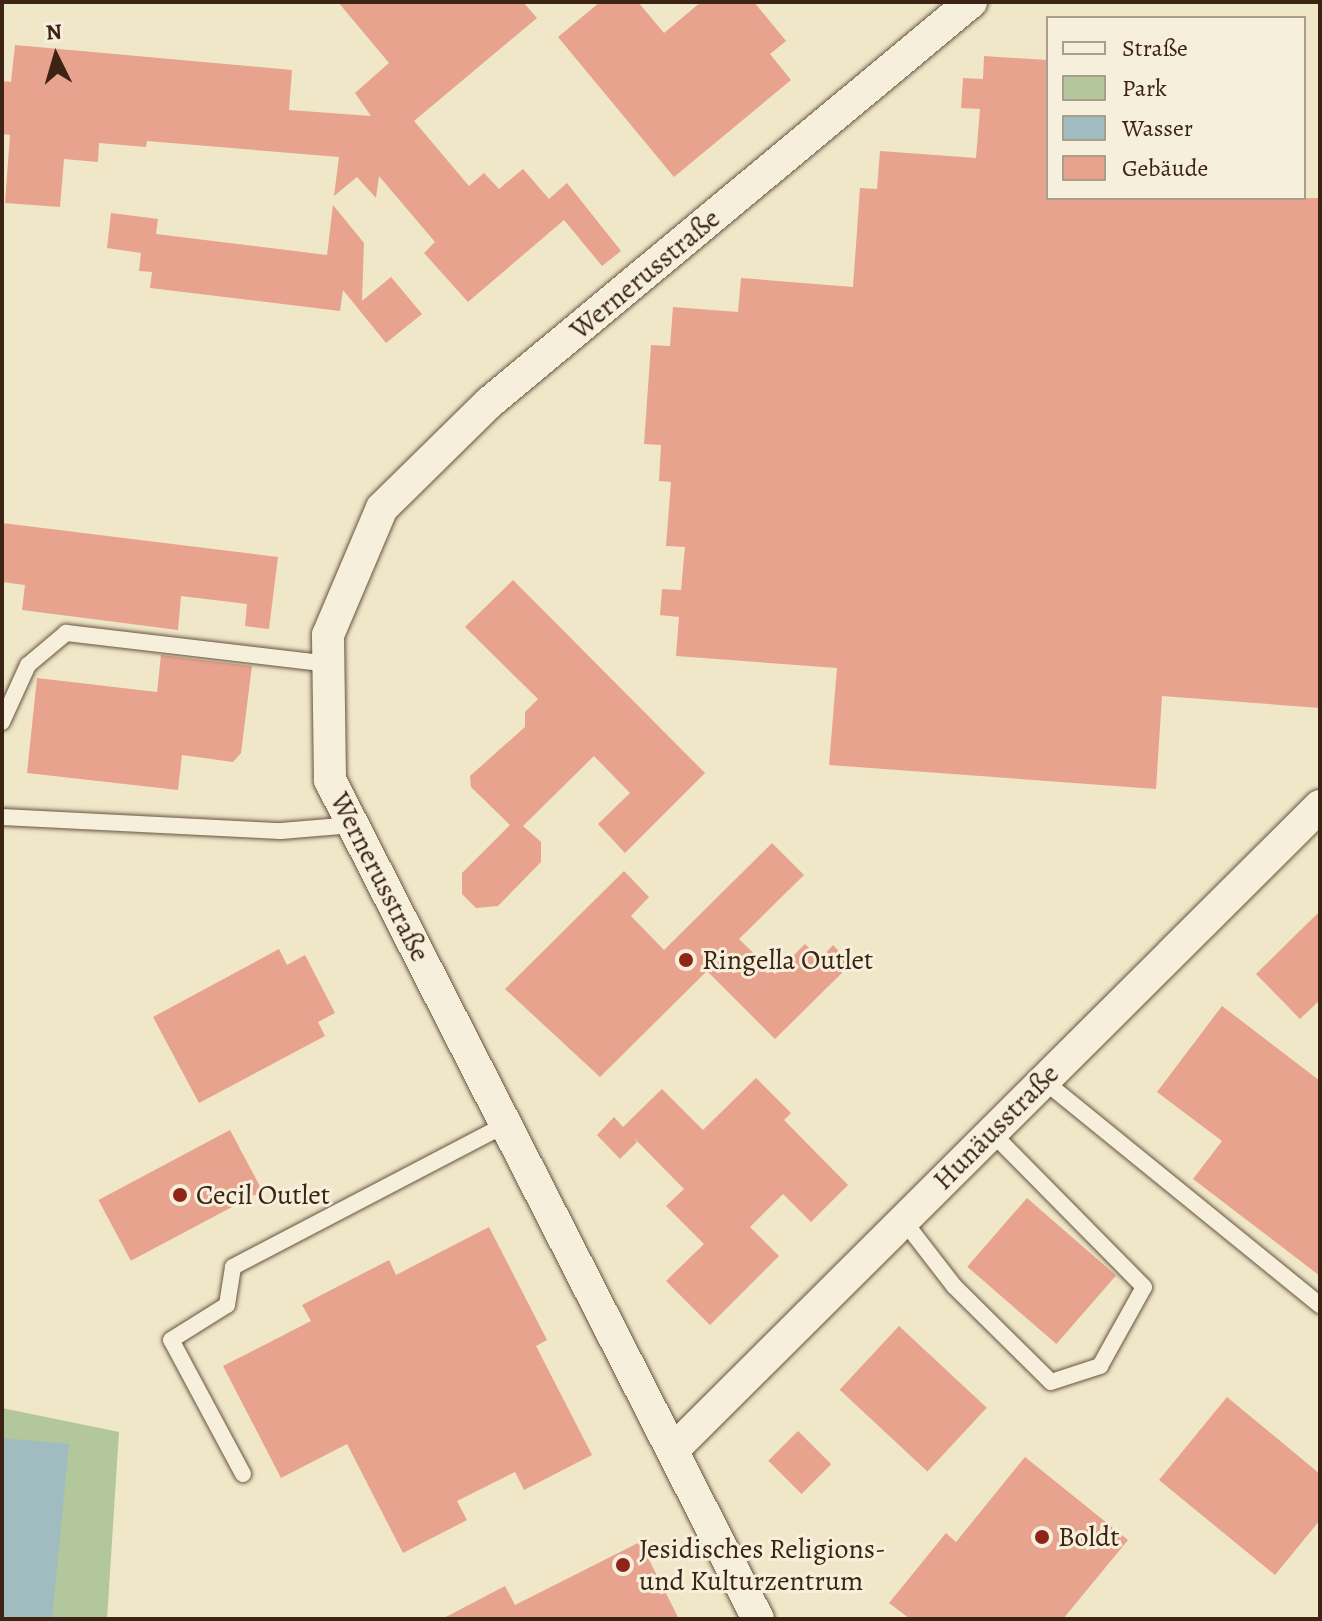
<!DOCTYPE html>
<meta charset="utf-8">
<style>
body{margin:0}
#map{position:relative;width:1322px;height:1621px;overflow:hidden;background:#efe7c8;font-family:Alegreya,serif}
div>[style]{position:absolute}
.green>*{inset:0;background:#b2c79b}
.water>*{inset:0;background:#a0bcc1}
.building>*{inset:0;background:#e7a38e;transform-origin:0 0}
.roads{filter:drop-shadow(0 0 2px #695440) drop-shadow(0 0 2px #695440)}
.service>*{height:16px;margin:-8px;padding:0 8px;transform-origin:8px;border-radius:8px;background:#f5efdb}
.minor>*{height:32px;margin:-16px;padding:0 16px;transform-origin:16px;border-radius:16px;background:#f5efdb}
.dots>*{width:22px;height:22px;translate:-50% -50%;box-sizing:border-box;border:4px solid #f5efdb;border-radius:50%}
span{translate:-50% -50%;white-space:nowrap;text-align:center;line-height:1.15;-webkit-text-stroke:6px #f5efdb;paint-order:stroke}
.street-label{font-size:28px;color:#3c2313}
.poi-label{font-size:28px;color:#3c2313}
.left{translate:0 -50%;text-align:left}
.frame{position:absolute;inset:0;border:4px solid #3c2313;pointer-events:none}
.legend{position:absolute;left:1046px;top:16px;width:260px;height:184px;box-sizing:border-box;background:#f5efdb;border:2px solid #ab9d8b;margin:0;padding:10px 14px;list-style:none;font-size:24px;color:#3c2313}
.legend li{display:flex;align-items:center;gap:16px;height:40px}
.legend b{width:40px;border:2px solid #ab9d8b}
.north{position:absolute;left:16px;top:16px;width:80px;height:80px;-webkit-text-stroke:6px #f5efdb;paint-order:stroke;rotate:355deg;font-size:22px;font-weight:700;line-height:32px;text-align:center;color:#3c2313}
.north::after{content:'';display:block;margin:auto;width:28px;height:36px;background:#3c2313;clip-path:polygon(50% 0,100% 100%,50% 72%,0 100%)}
</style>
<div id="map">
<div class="green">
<div style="clip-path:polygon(2px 1408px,119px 1432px,107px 1619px,2px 1619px)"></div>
</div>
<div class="water">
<div style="clip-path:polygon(2px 1438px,69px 1444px,52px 1619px,2px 1619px)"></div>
</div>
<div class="building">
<div style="clip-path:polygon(338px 2px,523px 2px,537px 18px,414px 121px,469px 186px,484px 173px,499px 189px,523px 169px,549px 199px,567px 183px,621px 251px,602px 266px,564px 220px,468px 302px,424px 253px,435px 242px,379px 176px,376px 198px,357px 177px,334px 196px,339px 157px,147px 141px,146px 147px,99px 143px,98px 162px,64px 159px,60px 207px,5px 203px,10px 135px,2px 134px,2px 81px,11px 82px,15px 45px,292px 70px,289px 110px,371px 116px,355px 93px,389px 63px)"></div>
<div style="clip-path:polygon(600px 2px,638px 2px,664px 33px,701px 2px,754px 2px,786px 41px,770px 54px,791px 80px,674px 177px,558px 37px)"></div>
<div style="clip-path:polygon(984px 56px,1048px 60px,1048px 198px,1320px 198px,1320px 708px,1162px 696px,1156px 789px,829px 765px,837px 668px,676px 656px,679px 617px,660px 615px,662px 589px,681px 590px,685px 547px,666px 546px,671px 482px,659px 481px,661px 445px,644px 444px,651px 345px,670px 346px,673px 307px,738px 312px,741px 278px,853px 287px,860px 188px,877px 189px,880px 151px,976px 158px,980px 109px,961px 108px,963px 78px,983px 79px)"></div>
<div style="clip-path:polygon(333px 205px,364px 243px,362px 301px,391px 277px,422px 314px,386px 343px,343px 290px,340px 311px,150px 288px,152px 272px,139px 271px,141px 253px,107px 248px,111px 213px,158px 219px,156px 234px,327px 255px)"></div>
<div style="clip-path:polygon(2px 523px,278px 557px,269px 629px,245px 626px,247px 604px,181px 596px,178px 630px,22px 610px,25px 585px,2px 582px)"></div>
<div style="clip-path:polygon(513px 580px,705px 773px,625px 853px,598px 824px,630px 793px,594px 756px,523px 826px,541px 842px,541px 862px,498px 906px,476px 908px,462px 894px,462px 873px,510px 825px,471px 787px,470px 776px,525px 727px,525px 712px,538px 699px,465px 627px)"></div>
<div style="clip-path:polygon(161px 655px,252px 666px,241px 753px,233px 762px,182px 755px,178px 790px,27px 773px,37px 678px,157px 692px)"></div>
<div style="clip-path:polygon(772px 843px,804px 875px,739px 939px,775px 974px,805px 944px,820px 959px,833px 945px,851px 964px,775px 1039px,707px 971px,600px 1077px,505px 989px,624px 871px,649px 897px,631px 916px,664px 950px)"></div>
<div style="clip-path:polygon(1320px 911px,1320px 1000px,1300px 1019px,1256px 974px)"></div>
<div style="clip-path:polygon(279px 949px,287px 965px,305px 955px,335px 1013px,318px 1022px,325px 1036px,199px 1103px,153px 1017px)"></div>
<div style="clip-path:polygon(1222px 1006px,1320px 1081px,1320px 1276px,1193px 1179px,1222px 1141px,1157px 1092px)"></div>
<div style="clip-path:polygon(756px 1078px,791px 1113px,784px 1120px,848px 1185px,811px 1222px,783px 1194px,750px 1227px,779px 1256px,710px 1325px,666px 1281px,704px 1244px,666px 1206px,684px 1189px,633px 1137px,637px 1142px,620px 1159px,597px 1135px,614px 1117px,623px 1127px,662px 1089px,703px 1130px)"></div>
<div style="left:230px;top:1130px;width:69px;height:149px;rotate:62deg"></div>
<div style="left:1027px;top:1198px;width:118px;height:91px;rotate:41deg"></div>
<div style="clip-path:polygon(489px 1227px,547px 1340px,536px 1346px,592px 1455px,524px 1490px,515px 1472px,457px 1501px,467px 1520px,403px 1553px,347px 1444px,281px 1478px,223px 1366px,311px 1321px,302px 1305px,389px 1260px,396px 1275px)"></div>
<div style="left:899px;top:1326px;width:120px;height:87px;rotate:43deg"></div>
<div style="clip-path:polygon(1227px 1397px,1320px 1474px,1320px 1520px,1275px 1575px,1159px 1480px)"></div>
<div style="left:798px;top:1431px;width:47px;height:42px;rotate:45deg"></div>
<div style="clip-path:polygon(1025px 1457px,1128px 1540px,1063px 1619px,910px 1619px,889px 1603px,946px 1533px,956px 1542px)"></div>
<div style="clip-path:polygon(640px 1542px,679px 1619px,442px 1619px,505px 1586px,515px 1605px)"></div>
</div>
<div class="roads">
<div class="service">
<div style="left:2px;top:722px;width:63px;rotate:-65.5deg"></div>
<div style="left:28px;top:665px;width:50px;rotate:-40.1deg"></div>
<div style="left:66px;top:633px;width:264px;rotate:6.7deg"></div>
<div style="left:2px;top:817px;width:279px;rotate:2.9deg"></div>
<div style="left:281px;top:831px;width:72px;rotate:-4.8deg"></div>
<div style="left:1043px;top:1080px;width:357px;rotate:39.1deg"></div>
<div style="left:903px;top:1220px;width:83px;rotate:52.3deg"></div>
<div style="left:954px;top:1286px;width:136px;rotate:44.7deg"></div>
<div style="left:1051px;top:1382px;width:52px;rotate:-18.1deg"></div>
<div style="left:1100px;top:1366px;width:90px;rotate:-60.9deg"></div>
<div style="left:1144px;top:1287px;width:218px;rotate:-134.6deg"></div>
<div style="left:243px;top:1474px;width:152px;rotate:-118.2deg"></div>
<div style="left:171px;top:1340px;width:66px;rotate:-32deg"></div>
<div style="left:227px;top:1305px;width:38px;rotate:-81deg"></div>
<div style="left:233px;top:1267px;width:308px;rotate:-27.6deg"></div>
</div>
<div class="minor">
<div style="left:673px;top:1450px;width:913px;rotate:-44.87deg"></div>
<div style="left:758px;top:1619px;width:942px;rotate:-117.03deg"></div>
<div style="left:330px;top:780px;width:145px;rotate:-90.8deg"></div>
<div style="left:328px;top:635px;width:138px;rotate:-67deg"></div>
<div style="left:382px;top:508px;width:151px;rotate:-44.5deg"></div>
<div style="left:490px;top:402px;width:626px;rotate:-39.75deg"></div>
</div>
</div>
<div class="dots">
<div style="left:686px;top:960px;background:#8f2418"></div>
<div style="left:180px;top:1195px;background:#8f2418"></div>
<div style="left:1042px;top:1537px;background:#8f2418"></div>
<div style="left:623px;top:1565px;background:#8f2418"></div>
</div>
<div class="street-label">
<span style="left:645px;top:274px;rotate:-40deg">Wernerusstraße</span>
<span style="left:380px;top:877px;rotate:63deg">Wernerusstraße</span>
<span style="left:996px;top:1127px;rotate:-45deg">Hunäusstraße</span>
</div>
<div class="poi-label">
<span class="left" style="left:702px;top:960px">Ringella Outlet</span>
<span class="left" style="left:196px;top:1195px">Cecil Outlet</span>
<span class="left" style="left:1058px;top:1537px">Boldt</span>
<span class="left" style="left:639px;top:1565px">Jesidisches Religions-<br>und Kulturzentrum</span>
</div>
<div class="frame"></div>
<ul class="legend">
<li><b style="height:10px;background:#f5efdb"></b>Straße</li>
<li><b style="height:22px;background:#b2c79b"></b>Park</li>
<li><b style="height:22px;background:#a0bcc1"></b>Wasser</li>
<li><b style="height:22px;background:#e7a38e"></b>Gebäude</li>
</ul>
<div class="north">N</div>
</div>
